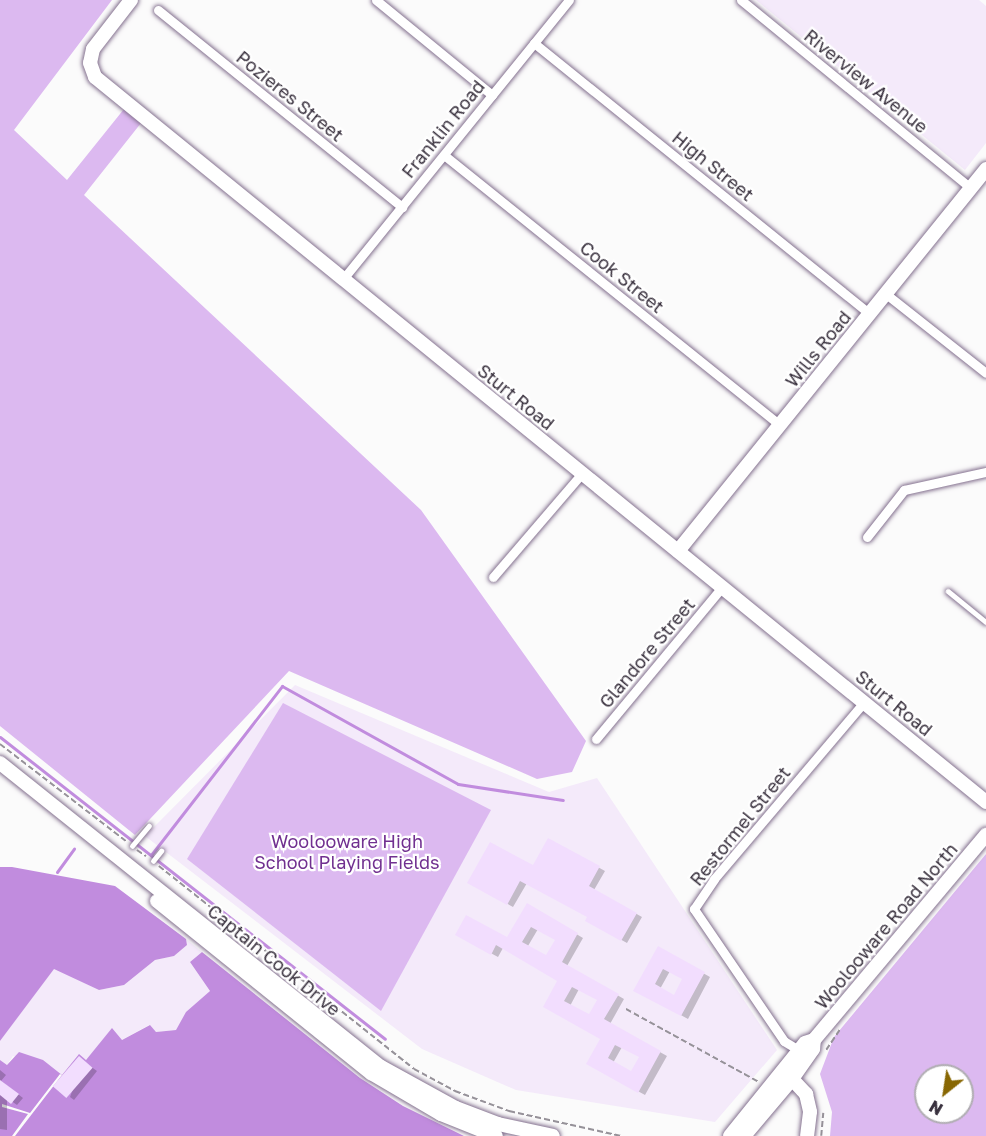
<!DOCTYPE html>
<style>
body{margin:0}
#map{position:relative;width:986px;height:1136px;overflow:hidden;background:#fbfbfb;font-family:"Golos Text",sans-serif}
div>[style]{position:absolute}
.built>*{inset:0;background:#f4eafa}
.green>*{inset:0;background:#dcb9f0}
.water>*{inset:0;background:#c18cde}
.pier>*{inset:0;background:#fbfbfb}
.shadow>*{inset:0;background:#0003}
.stream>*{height:3px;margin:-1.5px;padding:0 1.5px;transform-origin:1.5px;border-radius:1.5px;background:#c18cde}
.building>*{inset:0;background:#f2ddfe;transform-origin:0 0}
.path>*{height:1.5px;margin-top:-0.75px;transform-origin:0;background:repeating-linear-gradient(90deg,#969299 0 6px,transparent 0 9px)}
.roads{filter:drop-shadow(0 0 2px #84718f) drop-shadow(0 0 2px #84718f)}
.lane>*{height:4.5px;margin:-2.25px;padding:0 2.25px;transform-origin:2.25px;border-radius:2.25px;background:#fff}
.street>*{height:9px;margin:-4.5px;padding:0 4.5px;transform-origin:4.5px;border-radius:4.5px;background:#fff}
.secondary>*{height:14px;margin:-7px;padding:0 7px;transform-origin:7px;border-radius:7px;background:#fff}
span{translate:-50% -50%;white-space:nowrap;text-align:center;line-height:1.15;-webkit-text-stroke:4.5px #fff;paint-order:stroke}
.street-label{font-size:18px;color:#39313e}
.park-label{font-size:18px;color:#713090}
.north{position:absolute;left:914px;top:1064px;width:60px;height:60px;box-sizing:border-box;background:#fff;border:2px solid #b0adb2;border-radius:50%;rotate:210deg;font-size:16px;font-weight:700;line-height:24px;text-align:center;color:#39313e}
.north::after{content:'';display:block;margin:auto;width:21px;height:27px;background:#886703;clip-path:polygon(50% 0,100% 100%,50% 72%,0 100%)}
</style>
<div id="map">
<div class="built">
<div style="clip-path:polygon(756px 0,979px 0,986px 6px,986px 143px,965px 170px)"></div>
<div style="clip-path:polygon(295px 685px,549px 792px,597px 778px,777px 1050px,715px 1122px,516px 1090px,422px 1049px,145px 836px)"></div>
<div style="clip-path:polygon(186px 939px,202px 952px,190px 962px,210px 991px,187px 1012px,176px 1030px,156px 1032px,149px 1025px,85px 1060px,78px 1055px,62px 1075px,13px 1056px,7px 1065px,0 1060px,0 1041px,54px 968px,99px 990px,124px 985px,155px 960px,174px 956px,187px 945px)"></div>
</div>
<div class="green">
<div style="clip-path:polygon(0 0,112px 0,14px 130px,67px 180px,128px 104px,145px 118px,84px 195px,421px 510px,586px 741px,572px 772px,537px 779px,289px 671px,135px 835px,0 726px)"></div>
<div style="clip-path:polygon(283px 703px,491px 810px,381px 1011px,187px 859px)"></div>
<div style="clip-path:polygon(evenodd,986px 854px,986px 1136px,830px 1136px,832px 1112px,820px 1074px,834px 1037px,986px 854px,926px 1076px,962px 1076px,962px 1112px,926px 1112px,926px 1076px)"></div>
</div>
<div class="water">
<div style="clip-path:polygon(0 867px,12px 867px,115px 886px,186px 939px,187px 945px,174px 956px,155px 960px,124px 985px,99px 990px,54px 969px,0 1041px)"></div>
<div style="clip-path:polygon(202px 952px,360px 1078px,403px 1106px,464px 1136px,0 1136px,0 1060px,7px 1065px,19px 1052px,43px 1060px,62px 1075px,79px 1054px,86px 1060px,112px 1028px,122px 1040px,150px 1025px,156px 1032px,176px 1030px,186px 1012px,210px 991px,190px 962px)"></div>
</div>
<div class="pier">
<div style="clip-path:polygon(60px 1074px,62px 1075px,15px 1136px,12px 1136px,28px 1114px,2px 1107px,2px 1104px,30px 1113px)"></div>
</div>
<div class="shadow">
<div style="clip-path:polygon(549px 840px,605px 871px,594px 890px,642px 917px,627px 943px,587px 921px,589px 917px,527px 883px,513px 907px,469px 882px,534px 868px)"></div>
<div style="clip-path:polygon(evenodd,527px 905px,583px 938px,567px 966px,624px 999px,610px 1024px,667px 1056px,645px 1095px,588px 1064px,602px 1039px,545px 1006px,559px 980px,503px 948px,498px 957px,457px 935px,508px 940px,527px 905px,538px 929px,557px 940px,547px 957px,528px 946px,538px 929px,527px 905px,579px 989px,599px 1000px,589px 1016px,570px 1006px,579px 989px,527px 905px,622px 1047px,641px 1057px,632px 1073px,613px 1063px,622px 1047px)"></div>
<div style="clip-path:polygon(evenodd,658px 948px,710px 977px,688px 1019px,635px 990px,658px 948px,670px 971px,684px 979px,674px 997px,660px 989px,670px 971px)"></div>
<div style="clip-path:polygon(83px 1061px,97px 1071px,74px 1100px,70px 1097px)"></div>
<div style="clip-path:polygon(0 1070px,6px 1075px,1px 1081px,23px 1098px,17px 1105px,7px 1098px,7px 1130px,0 1129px)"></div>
</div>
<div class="stream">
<div style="left:0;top:737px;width:489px;rotate:38.1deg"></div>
<div style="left:151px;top:855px;width:214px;rotate:-52.2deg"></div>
<div style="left:282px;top:686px;width:201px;rotate:29.1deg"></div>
<div style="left:458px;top:784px;width:106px;rotate:8.7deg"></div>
<div style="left:57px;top:872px;width:29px;rotate:-54deg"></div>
</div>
<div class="building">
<div style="clip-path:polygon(548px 838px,600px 866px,589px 886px,637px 913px,621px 941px,585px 921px,587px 917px,520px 881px,507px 905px,467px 883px,490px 842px,533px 865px)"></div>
<div style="clip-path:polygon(evenodd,527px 903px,578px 933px,562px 962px,619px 994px,604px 1019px,661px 1051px,638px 1093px,586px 1064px,600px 1039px,543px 1007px,557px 981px,496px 945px,491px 955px,455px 935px,466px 915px,507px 937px,527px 903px,531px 927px,555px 940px,546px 955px,522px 942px,531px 927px,527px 903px,572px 987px,597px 1000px,589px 1014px,564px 1001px,572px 987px,527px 903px,615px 1045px,639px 1057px,631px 1071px,608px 1058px,615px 1045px)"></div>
<div style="clip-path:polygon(evenodd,658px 946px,705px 972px,681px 1016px,633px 991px,658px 946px,663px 969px,682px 979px,674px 995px,655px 984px,663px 969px)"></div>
<div style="left:79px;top:1056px;width:18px;height:40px;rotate:41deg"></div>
<div style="clip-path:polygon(0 1080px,19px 1094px,11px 1104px,0 1095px)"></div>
</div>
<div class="path">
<div style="left:0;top:744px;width:159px;rotate:37.6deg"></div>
<div style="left:137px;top:850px;width:11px;rotate:34deg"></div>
<div style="left:159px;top:866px;width:326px;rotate:38.5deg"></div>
<div style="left:414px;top:1069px;width:47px;rotate:28.2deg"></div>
<div style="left:455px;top:1091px;width:58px;rotate:20.3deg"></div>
<div style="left:509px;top:1111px;width:115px;rotate:12.6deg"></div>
<div style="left:626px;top:1009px;width:152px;rotate:28.8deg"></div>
<div style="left:826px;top:1050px;width:25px;rotate:-56deg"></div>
<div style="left:821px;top:1136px;width:23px;rotate:-85deg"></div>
</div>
<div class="roads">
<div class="lane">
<div style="left:948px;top:591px;width:49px;rotate:39.2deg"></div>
<div style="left:132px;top:846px;width:26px;rotate:-50deg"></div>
<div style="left:153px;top:861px;width:13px;rotate:-51deg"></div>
</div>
<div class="street">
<div style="left:376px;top:0;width:150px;rotate:39.3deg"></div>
<div style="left:741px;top:0;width:297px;rotate:39.3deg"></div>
<div style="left:158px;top:10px;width:314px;rotate:38.9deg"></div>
<div style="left:534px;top:43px;width:432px;rotate:38.9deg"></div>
<div style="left:444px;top:155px;width:431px;rotate:38.8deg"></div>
<div style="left:343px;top:279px;width:359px;rotate:-51deg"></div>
<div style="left:886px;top:294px;width:127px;rotate:38.3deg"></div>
<div style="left:867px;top:537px;width:60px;rotate:-51.8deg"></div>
<div style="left:904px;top:490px;width:84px;rotate:-12.4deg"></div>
<div style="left:493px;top:577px;width:137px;rotate:-49.4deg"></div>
<div style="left:596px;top:739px;width:197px;rotate:-50.3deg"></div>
<div style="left:802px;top:1052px;width:21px;rotate:-149deg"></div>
<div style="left:784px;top:1041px;width:160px;rotate:-124.3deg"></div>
<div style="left:694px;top:909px;width:36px;rotate:-56deg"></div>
<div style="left:714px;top:879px;width:232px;rotate:-49.7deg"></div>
</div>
<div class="secondary">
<div style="left:131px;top:0;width:62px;rotate:127.8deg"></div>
<div style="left:93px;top:49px;width:14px;rotate:102deg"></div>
<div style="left:90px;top:63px;width:15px;rotate:70deg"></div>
<div style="left:95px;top:77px;width:1149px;rotate:39.13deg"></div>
<div style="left:678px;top:551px;width:491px;rotate:-51.1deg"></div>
<div style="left:0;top:763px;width:487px;rotate:38.6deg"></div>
<div style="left:381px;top:1067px;width:85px;rotate:28.7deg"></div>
<div style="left:456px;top:1108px;width:45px;rotate:20.9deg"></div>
<div style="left:498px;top:1124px;width:56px;rotate:12.3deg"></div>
<div style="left:157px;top:901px;width:275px;rotate:38.8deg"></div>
<div style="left:371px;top:1073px;width:81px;rotate:30.4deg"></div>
<div style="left:441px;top:1114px;width:59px;rotate:21.8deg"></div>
<div style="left:784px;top:1082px;width:9px;rotate:-21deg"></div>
<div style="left:792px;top:1079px;width:21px;rotate:47deg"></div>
<div style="left:806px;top:1094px;width:18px;rotate:77deg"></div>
<div style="left:810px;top:1112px;width:24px;rotate:97deg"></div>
<div style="left:730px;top:1136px;width:119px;rotate:-51.1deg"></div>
<div style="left:805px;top:1043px;width:9px;rotate:-18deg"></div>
<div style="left:744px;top:1136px;width:75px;rotate:-49.9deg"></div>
<div style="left:792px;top:1079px;width:37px;rotate:-55deg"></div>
<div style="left:813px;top:1049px;width:9px;rotate:-84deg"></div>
<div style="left:814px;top:1040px;width:268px;rotate:-50deg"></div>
</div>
</div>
<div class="street-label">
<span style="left:866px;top:81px;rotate:39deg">Riverview Avenue</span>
<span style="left:290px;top:96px;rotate:39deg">Pozieres Street</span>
<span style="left:443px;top:129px;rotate:-51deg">Franklin Road</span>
<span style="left:713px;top:166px;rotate:39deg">High Street</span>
<span style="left:622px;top:277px;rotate:39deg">Cook Street</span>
<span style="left:818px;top:349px;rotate:-51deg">Wills Road</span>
<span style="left:516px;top:397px;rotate:39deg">Sturt Road</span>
<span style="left:647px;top:653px;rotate:-50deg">Glandore Street</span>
<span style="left:894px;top:703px;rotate:39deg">Sturt Road</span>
<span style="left:740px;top:826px;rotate:-51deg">Restormel Street</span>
<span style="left:886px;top:926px;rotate:-50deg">Woolooware Road North</span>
<span style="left:274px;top:960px;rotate:39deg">Captain Cook Drive</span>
</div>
<div class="park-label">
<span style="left:347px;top:852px">Woolooware High<br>School Playing Fields</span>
</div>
<div class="north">N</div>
</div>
